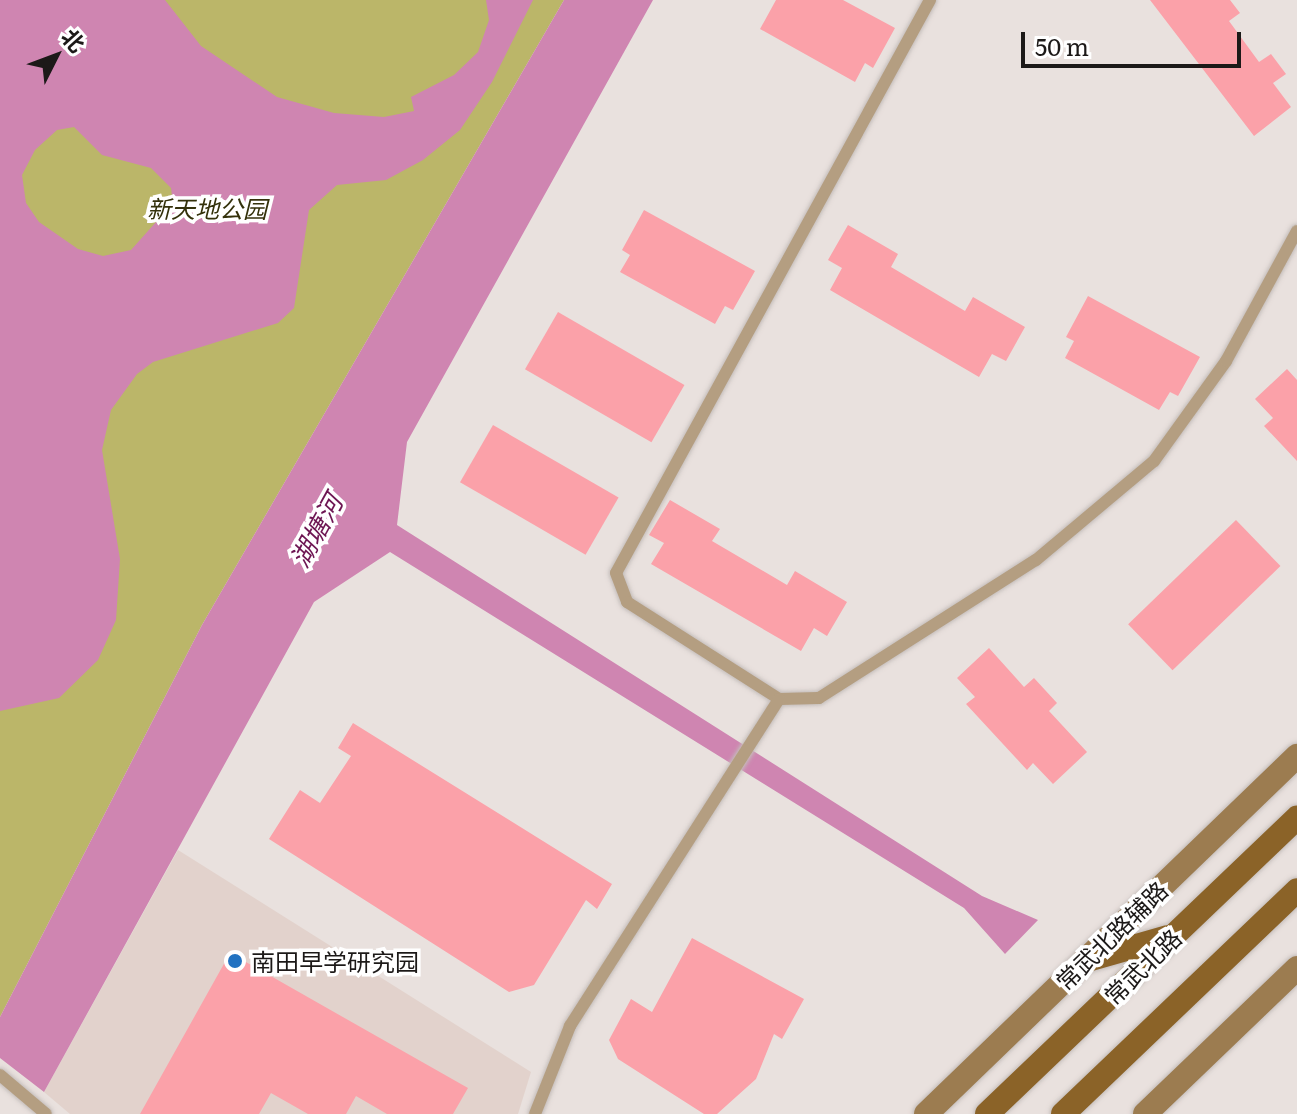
<!DOCTYPE html>
<meta charset="utf-8">
<style>
body{margin:0}
#map{position:relative;width:1297px;height:1114px;overflow:hidden;background:#e9e1de;font-family:Literata,"Noto Sans SC",serif}
div>[style]{position:absolute}
.built>*{inset:0;background:#e2d2cc}
.green>*{inset:0;background:#bbb669}
.water>*{inset:0;background:#cf85b1}
.building>*{inset:0;background:#fba1a9;transform-origin:0 0}
.roads{filter:drop-shadow(0 0 2px #c4bdba) drop-shadow(0 0 2px #c4bdba)}
.lane>*{height:12px;margin:-6px;padding:0 6px;transform-origin:6px;border-radius:6px;background:#b49e81}
.secondary>*{height:24px;margin:-12px;padding:0 12px;transform-origin:12px;border-radius:12px;background:#9c7c50}
.primary>*{height:24px;margin:-12px;padding:0 12px;transform-origin:12px;border-radius:12px;background:#8b6328}
.dots>*{width:22px;height:22px;translate:-50% -50%;box-sizing:border-box;border:4px solid #fff;border-radius:50%}
span{translate:-50% -50%;white-space:nowrap;text-align:center;line-height:1.15;-webkit-text-stroke:7px #fff;paint-order:stroke}
.park-label{font-size:24px;color:#34310b;font-style:italic}
.street-label{font-size:24px;color:#1c1918}
.poi-label{font-size:24px;color:#1c1918}
.left{translate:0 -50%;text-align:left}
.water-label{font-size:26px;color:#6d1552;font-style:italic}
.north{position:absolute;left:16px;top:16px;width:80px;height:80px;-webkit-text-stroke:6px #fff;paint-order:stroke;rotate:48deg;font-size:22px;font-weight:700;line-height:32px;text-align:center;color:#1c1918}
.north::after{content:'';display:block;margin:auto;width:28px;height:36px;background:#1c1918;clip-path:polygon(50% 0,100% 100%,50% 72%,0 100%)}
.scale{position:absolute;left:1021px;top:32px;width:220px;height:36px;box-sizing:border-box;border:4px solid #1c1918;border-top:0;padding-left:10px;font-size:24px;line-height:28px;white-space:nowrap;color:#1c1918;-webkit-text-stroke:6px #fff;paint-order:stroke}
</style>
<div id="map">
<div class="built">
<div style="clip-path:polygon(178px 850px,531px 1072px,518px 1114px,70px 1114px,44px 1092px)"></div>
</div>
<div class="green">
<div style="clip-path:polygon(0 0,564px 0,202px 625px,0 1017px)"></div>
</div>
<div class="water">
<div style="clip-path:polygon(evenodd,0 0,165px 0,201px 46px,277px 97px,334px 113px,384px 117px,414px 111px,411px 97px,454px 75px,478px 52px,489px 20px,486px 0,533px 0,492px 82px,460px 130px,423px 160px,386px 180px,337px 185px,309px 210px,294px 308px,278px 323px,153px 362px,137px 374px,111px 410px,102px 450px,120px 559px,116px 620px,98px 660px,59px 698px,0 711px,0 0,74px 127px,102px 155px,151px 168px,171px 188px,173px 203px,131px 250px,103px 256px,78px 249px,39px 222px,26px 203px,22px 175px,35px 150px,57px 130px,74px 127px)"></div>
<div style="clip-path:polygon(564px 0,653px 0,407px 442px,397px 525px,982px 896px,1038px 920px,1005px 954px,964px 908px,390px 552px,314px 602px,44px 1092px,0 1058px,0 1017px,202px 625px)"></div>
</div>
<div class="building">
<div style="clip-path:polygon(776px 0,843px 0,895px 28px,873px 68px,865px 63px,855px 82px,760px 29px)"></div>
<div style="clip-path:polygon(1150px 0,1230px 0,1240px 13px,1229px 21px,1259px 62px,1271px 54px,1286px 74px,1273px 83px,1291px 107px,1254px 136px)"></div>
<div style="clip-path:polygon(644px 210px,755px 271px,733px 310px,725px 306px,715px 324px,620px 272px,630px 255px,622px 250px)"></div>
<div style="clip-path:polygon(848px 225px,898px 254px,891px 267px,965px 311px,973px 297px,1025px 327px,1006px 361px,992px 354px,979px 377px,830px 290px,842px 268px,828px 260px)"></div>
<div style="clip-path:polygon(1088px 296px,1200px 357px,1178px 396px,1170px 392px,1159px 410px,1065px 358px,1074px 341px,1066px 337px)"></div>
<div style="left:558px;top:312px;width:146px;height:66px;rotate:30deg"></div>
<div style="clip-path:polygon(1287px 369px,1297px 380px,1297px 461px,1264px 426px,1273px 418px,1255px 399px)"></div>
<div style="left:493px;top:425px;width:145px;height:66px;rotate:30deg"></div>
<div style="clip-path:polygon(670px 500px,720px 529px,712px 541px,787px 585px,795px 571px,847px 602px,827px 636px,814px 628px,801px 651px,651px 564px,664px 543px,649px 535px)"></div>
<div style="left:1236px;top:520px;width:64px;height:150px;rotate:46deg"></div>
<div style="clip-path:polygon(989px 648px,1024px 687px,1034px 678px,1057px 703px,1049px 711px,1087px 752px,1053px 784px,1033px 763px,1027px 770px,966px 704px,975px 697px,957px 678px)"></div>
<div style="clip-path:polygon(353px 723px,612px 884px,597px 909px,586px 900px,534px 985px,509px 992px,269px 839px,300px 790px,320px 803px,351px 756px,338px 748px)"></div>
<div style="clip-path:polygon(692px 938px,804px 999px,782px 1039px,774px 1034px,756px 1079px,717px 1114px,704px 1114px,618px 1059px,609px 1040px,631px 999px,652px 1012px)"></div>
<div style="clip-path:polygon(230px 953px,468px 1088px,453px 1114px,387px 1114px,356px 1096px,346px 1114px,308px 1114px,271px 1093px,259px 1114px,140px 1114px)"></div>
</div>
<div class="roads">
<div class="lane">
<div style="left:930px;top:0;width:653px;rotate:118.72deg"></div>
<div style="left:616px;top:573px;width:31px;rotate:69deg"></div>
<div style="left:627px;top:602px;width:180px;rotate:32.5deg"></div>
<div style="left:779px;top:699px;width:40px;rotate:-1.4deg"></div>
<div style="left:819px;top:698px;width:257px;rotate:-32.5deg"></div>
<div style="left:1036px;top:560px;width:154px;rotate:-40deg"></div>
<div style="left:1154px;top:461px;width:123px;rotate:-54.2deg"></div>
<div style="left:1226px;top:361px;width:148px;rotate:-61.4deg"></div>
<div style="left:0;top:1075px;width:60px;rotate:40.3deg"></div>
<div style="left:535px;top:1114px;width:95px;rotate:-68.3deg"></div>
<div style="left:570px;top:1026px;width:388px;rotate:-57.4deg"></div>
</div>
<div class="secondary">
<div style="left:926px;top:1114px;width:516px;rotate:-43.98deg"></div>
<div style="left:1145px;top:1114px;width:211px;rotate:-43.8deg"></div>
</div>
<div class="primary">
<div style="left:1084px;top:961px;width:87px;rotate:-15.9deg"></div>
<div style="left:987px;top:1114px;width:429px;rotate:-43.7deg"></div>
<div style="left:1063px;top:1114px;width:324px;rotate:-43.7deg"></div>
</div>
</div>
<div class="dots">
<div style="left:235px;top:961px;background:#2272c1"></div>
</div>
<div class="park-label">
<span style="left:207px;top:208px">新天地公园</span>
</div>
<div class="street-label">
<span style="left:1111px;top:935px;rotate:-44deg">常武北路辅路</span>
<span style="left:1142px;top:966px;rotate:-44deg">常武北路</span>
</div>
<div class="poi-label">
<span class="left" style="left:251px;top:961px">南田早学研究园</span>
</div>
<div class="water-label">
<span style="left:315px;top:530px;rotate:-61deg">湖塘河</span>
</div>
<div class="north">北</div>
<div class="scale">50 m</div>
</div>
